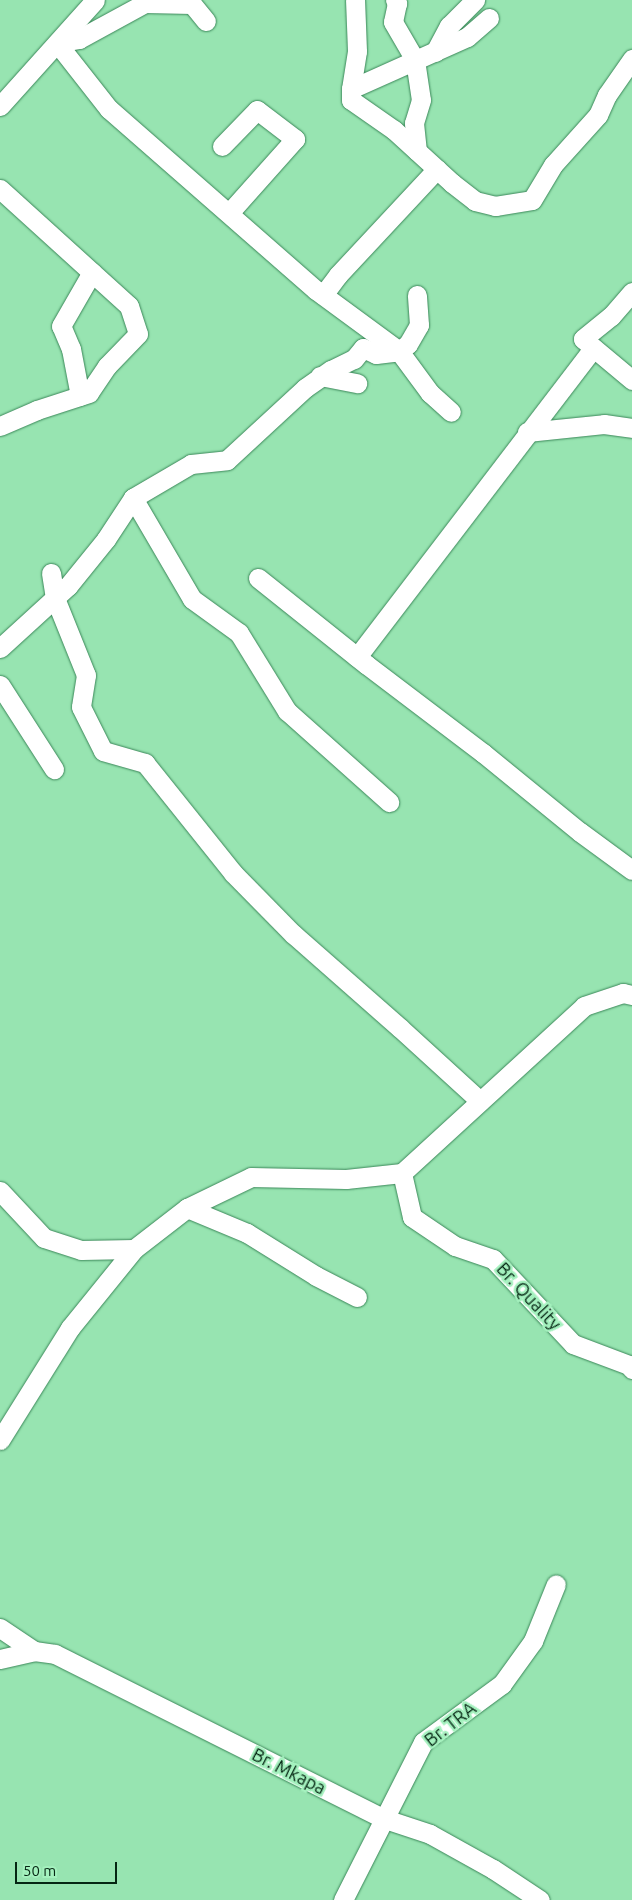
<!DOCTYPE html>
<style>
body{margin:0}
#map{position:relative;width:632px;height:1900px;overflow:hidden;background:#97e4b1;font-family:Ubuntu,sans-serif}
div>[style]{position:absolute}
.roads{filter:drop-shadow(0 0 1px #3b8759) drop-shadow(0 0 1px #3b8759)}
.minor>*{height:19px;margin:-9.5px;padding:0 9.5px;transform-origin:9.5px;border-radius:9.5px;background:#fff}
span{translate:-50% -50%;white-space:nowrap;text-align:center;line-height:1.15;-webkit-text-stroke:5px #a4f1be;paint-order:stroke}
.street-label{font-size:18px;color:#052613}
.scale{position:absolute;left:15px;top:1862px;width:102px;height:22px;box-sizing:border-box;border:2px solid #052613;border-top:0;padding-left:6px;font-size:15px;line-height:18px;white-space:nowrap;color:#052613;-webkit-text-stroke:4px #a4f1be;paint-order:stroke}
</style>
<div id="map">
<div class="roads">
<div class="minor">
<div style="left:185px;top:0;width:8px;rotate:30deg"></div>
<div style="left:192px;top:4px;width:22px;rotate:51deg"></div>
<div style="left:395px;top:0;width:4px;rotate:56deg"></div>
<div style="left:397px;top:3px;width:19px;rotate:102deg"></div>
<div style="left:393px;top:22px;width:44px;rotate:59.9deg"></div>
<div style="left:415px;top:60px;width:40px;rotate:81.5deg"></div>
<div style="left:421px;top:100px;width:24px;rotate:107deg"></div>
<div style="left:414px;top:123px;width:28px;rotate:84deg"></div>
<div style="left:192px;top:4px;width:47px;rotate:-178.8deg"></div>
<div style="left:145px;top:3px;width:75px;rotate:151.4deg"></div>
<div style="left:79px;top:39px;width:22px;rotate:170deg"></div>
<div style="left:57px;top:43px;width:84px;rotate:51.8deg"></div>
<div style="left:109px;top:109px;width:275px;rotate:41.2deg"></div>
<div style="left:316px;top:290px;width:103px;rotate:36.3deg"></div>
<div style="left:399px;top:351px;width:52px;rotate:53.6deg"></div>
<div style="left:430px;top:393px;width:28px;rotate:42deg"></div>
<div style="left:489px;top:18px;width:29px;rotate:139deg"></div>
<div style="left:467px;top:37px;width:127px;rotate:155.9deg"></div>
<div style="left:351px;top:89px;width:11px;rotate:90deg"></div>
<div style="left:351px;top:100px;width:52px;rotate:34.9deg"></div>
<div style="left:394px;top:130px;width:79px;rotate:42.4deg"></div>
<div style="left:452px;top:183px;width:29px;rotate:38deg"></div>
<div style="left:475px;top:201px;width:21px;rotate:14deg"></div>
<div style="left:495px;top:206px;width:37px;rotate:-9deg"></div>
<div style="left:532px;top:200px;width:41px;rotate:-59deg"></div>
<div style="left:553px;top:165px;width:67px;rotate:-48deg"></div>
<div style="left:598px;top:115px;width:22px;rotate:-66deg"></div>
<div style="left:607px;top:95px;width:44px;rotate:-55.2deg"></div>
<div style="left:435px;top:52px;width:30px;rotate:-62deg"></div>
<div style="left:449px;top:26px;width:37px;rotate:-45deg"></div>
<div style="left:351px;top:89px;width:38px;rotate:-81deg"></div>
<div style="left:357px;top:51px;width:51px;rotate:-92.2deg"></div>
<div style="left:0;top:106px;width:142px;rotate:-48.1deg"></div>
<div style="left:222px;top:146px;width:50px;rotate:-45.8deg"></div>
<div style="left:257px;top:110px;width:48px;rotate:37.3deg"></div>
<div style="left:295px;top:139px;width:99px;rotate:131.7deg"></div>
<div style="left:0;top:189px;width:174px;rotate:42.2deg"></div>
<div style="left:129px;top:306px;width:29px;rotate:72deg"></div>
<div style="left:138px;top:334px;width:45px;rotate:134.1deg"></div>
<div style="left:107px;top:366px;width:32px;rotate:124deg"></div>
<div style="left:89px;top:393px;width:55px;rotate:161.9deg"></div>
<div style="left:37px;top:410px;width:40px;rotate:156.6deg"></div>
<div style="left:632px;top:292px;width:32px;rotate:131deg"></div>
<div style="left:611px;top:316px;width:36px;rotate:141deg"></div>
<div style="left:583px;top:339px;width:64px;rotate:39.9deg"></div>
<div style="left:323px;top:295px;width:25px;rotate:-53deg"></div>
<div style="left:338px;top:275px;width:145px;rotate:-47deg"></div>
<div style="left:320px;top:376px;width:38px;rotate:11deg"></div>
<div style="left:80px;top:396px;width:48px;rotate:-100.8deg"></div>
<div style="left:71px;top:349px;width:25px;rotate:-113deg"></div>
<div style="left:61px;top:326px;width:62px;rotate:-60.1deg"></div>
<div style="left:527px;top:432px;width:77px;rotate:-5.9deg"></div>
<div style="left:604px;top:424px;width:28px;rotate:8deg"></div>
<div style="left:133px;top:498px;width:117px;rotate:59.7deg"></div>
<div style="left:192px;top:599px;width:58px;rotate:35.9deg"></div>
<div style="left:239px;top:633px;width:92px;rotate:58.4deg"></div>
<div style="left:287px;top:711px;width:137px;rotate:41.7deg"></div>
<div style="left:51px;top:573px;width:25px;rotate:81deg"></div>
<div style="left:55px;top:598px;width:83px;rotate:68.1deg"></div>
<div style="left:86px;top:675px;width:32px;rotate:99deg"></div>
<div style="left:81px;top:707px;width:49px;rotate:63.4deg"></div>
<div style="left:103px;top:751px;width:44px;rotate:15.9deg"></div>
<div style="left:145px;top:763px;width:141px;rotate:51.3deg"></div>
<div style="left:233px;top:873px;width:86px;rotate:45.5deg"></div>
<div style="left:293px;top:934px;width:142px;rotate:41.3deg"></div>
<div style="left:400px;top:1028px;width:108px;rotate:42.4deg"></div>
<div style="left:258px;top:578px;width:139px;rotate:38.6deg"></div>
<div style="left:367px;top:665px;width:146px;rotate:37.2deg"></div>
<div style="left:483px;top:753px;width:125px;rotate:39.2deg"></div>
<div style="left:580px;top:832px;width:64px;rotate:36.2deg"></div>
<div style="left:0;top:648px;width:92px;rotate:-42.4deg"></div>
<div style="left:68px;top:586px;width:60px;rotate:-51deg"></div>
<div style="left:106px;top:539px;width:49px;rotate:-56.6deg"></div>
<div style="left:133px;top:498px;width:67px;rotate:-30.4deg"></div>
<div style="left:191px;top:464px;width:36px;rotate:-6deg"></div>
<div style="left:227px;top:460px;width:106px;rotate:-42.7deg"></div>
<div style="left:305px;top:388px;width:32px;rotate:-35deg"></div>
<div style="left:331px;top:370px;width:25px;rotate:-26deg"></div>
<div style="left:354px;top:359px;width:14px;rotate:-51deg"></div>
<div style="left:363px;top:348px;width:14px;rotate:25deg"></div>
<div style="left:376px;top:354px;width:23px;rotate:-7deg"></div>
<div style="left:399px;top:351px;width:11px;rotate:-38deg"></div>
<div style="left:408px;top:344px;width:22px;rotate:-60deg"></div>
<div style="left:419px;top:325px;width:30px;rotate:-94deg"></div>
<div style="left:357px;top:657px;width:389px;rotate:-52.6deg"></div>
<div style="left:0;top:685px;width:100px;rotate:57.3deg"></div>
<div style="left:402px;top:1173px;width:45px;rotate:77.2deg"></div>
<div style="left:412px;top:1217px;width:52px;rotate:34deg"></div>
<div style="left:455px;top:1246px;width:40px;rotate:18.9deg"></div>
<div style="left:493px;top:1259px;width:117px;rotate:46.7deg"></div>
<div style="left:573px;top:1344px;width:60px;rotate:20.6deg"></div>
<div style="left:629px;top:1365px;width:5px;rotate:53deg"></div>
<div style="left:0;top:1191px;width:64px;rotate:46.9deg"></div>
<div style="left:44px;top:1238px;width:39px;rotate:18deg"></div>
<div style="left:81px;top:1250px;width:53px;rotate:-1.1deg"></div>
<div style="left:187px;top:1208px;width:65px;rotate:22.6deg"></div>
<div style="left:247px;top:1233px;width:81px;rotate:31.9deg"></div>
<div style="left:316px;top:1276px;width:46px;rotate:27.1deg"></div>
<div style="left:0;top:1440px;width:132px;rotate:-58deg"></div>
<div style="left:70px;top:1328px;width:102px;rotate:-51deg"></div>
<div style="left:134px;top:1249px;width:67px;rotate:-37.7deg"></div>
<div style="left:187px;top:1208px;width:71px;rotate:-25.8deg"></div>
<div style="left:251px;top:1177px;width:95px;rotate:1.2deg"></div>
<div style="left:346px;top:1179px;width:56px;rotate:-6.1deg"></div>
<div style="left:402px;top:1173px;width:247px;rotate:-42.5deg"></div>
<div style="left:584px;top:1006px;width:41px;rotate:-18.4deg"></div>
<div style="left:623px;top:993px;width:9px;rotate:13deg"></div>
<div style="left:0;top:1628px;width:41px;rotate:34.1deg"></div>
<div style="left:0;top:1659px;width:35px;rotate:-13deg"></div>
<div style="left:34px;top:1651px;width:21px;rotate:8deg"></div>
<div style="left:55px;top:1654px;width:369px;rotate:26.6deg"></div>
<div style="left:385px;top:1819px;width:47px;rotate:18.4deg"></div>
<div style="left:430px;top:1834px;width:72px;rotate:29.1deg"></div>
<div style="left:493px;top:1869px;width:56px;rotate:33.4deg"></div>
<div style="left:343px;top:1900px;width:177px;rotate:-63.1deg"></div>
<div style="left:423px;top:1742px;width:98px;rotate:-36.3deg"></div>
<div style="left:502px;top:1684px;width:53px;rotate:-54.2deg"></div>
<div style="left:533px;top:1641px;width:61px;rotate:-68deg"></div>
</div>
</div>
<div class="street-label">
<span style="left:529px;top:1296px;rotate:47deg">Br. Quality</span>
<span style="left:450px;top:1724px;rotate:-38deg">Br. TRA</span>
<span style="left:289px;top:1771px;rotate:27deg">Br. Mkapa</span>
</div>
<div class="scale">50 m</div>
</div>
